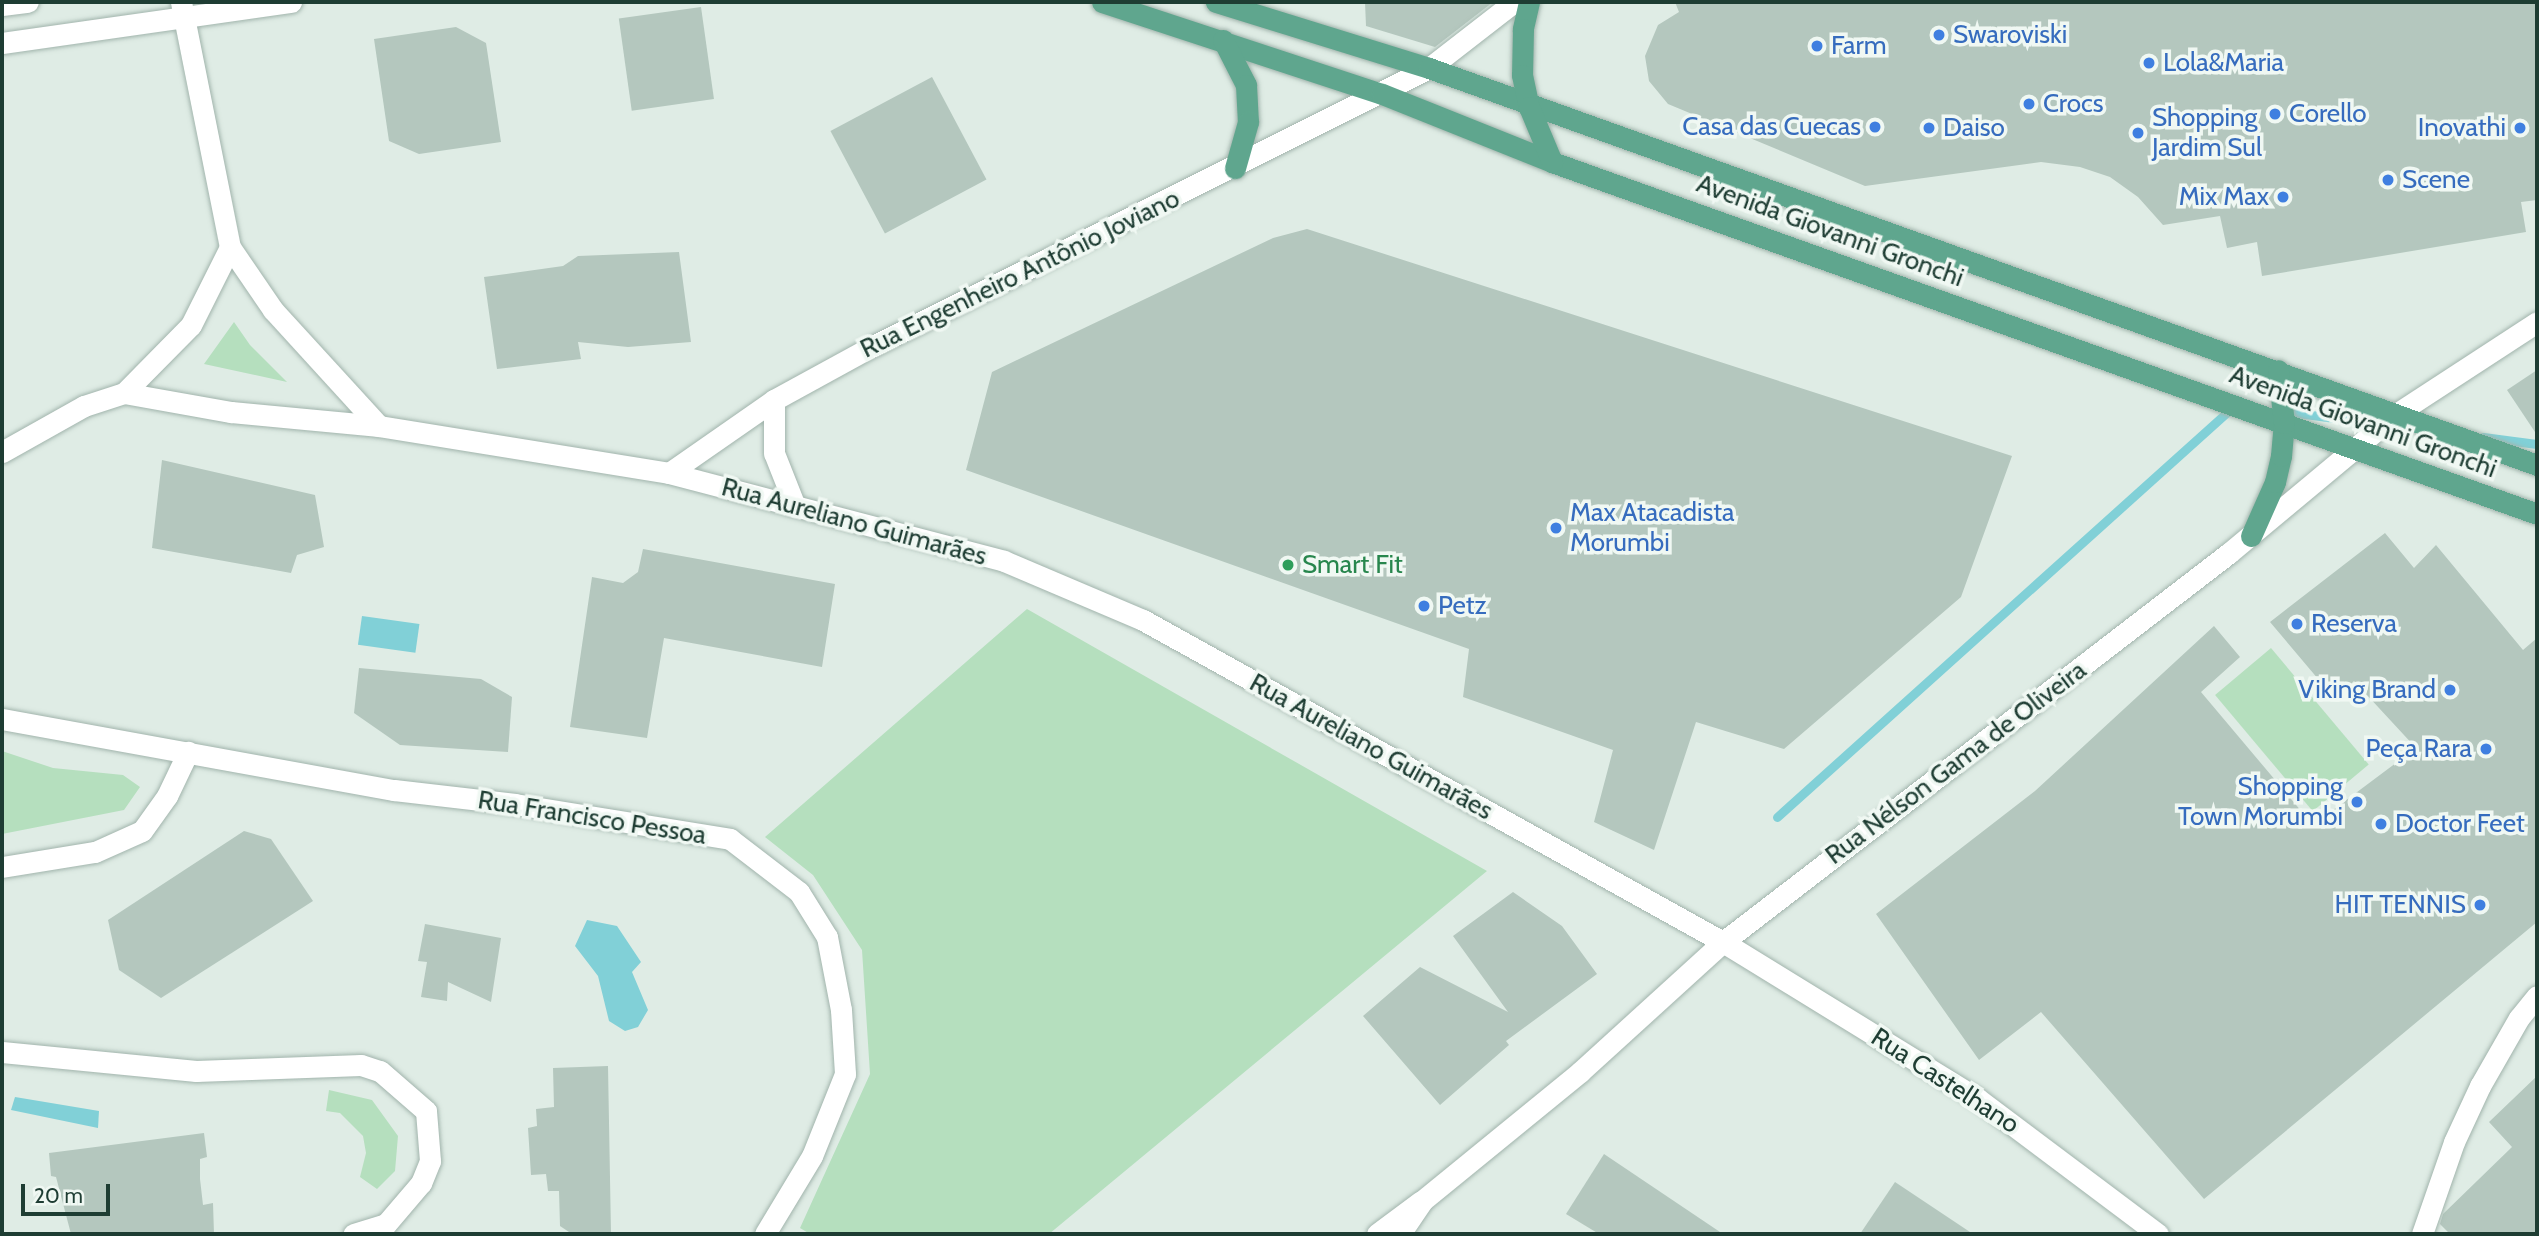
<!DOCTYPE html>
<meta charset="utf-8">
<style>
body{margin:0}
#map{position:relative;width:2539px;height:1236px;overflow:hidden;background:#dfece5;font-family:Cabin,sans-serif}
div>[style]{position:absolute}
.green>*{inset:0;background:#b5dfbe;transform-origin:0 0}
.water>*{inset:0;background:#81d0d7;transform-origin:0 0}
.stream>*{height:9px;margin:-4.5px;padding:0 4.5px;transform-origin:4.5px;border-radius:4.5px;background:#81d0d7}
.building>*{inset:0;background:#b4c7be;transform-origin:0 0}
.roads{filter:drop-shadow(0 0 2px #a1b4ac) drop-shadow(0 0 2px #a1b4ac)}
.minor>*{height:21px;margin:-10.5px;padding:0 10.5px;transform-origin:10.5px;border-radius:10.5px;background:#fff}
.tertiary>*{height:21px;margin:-10.5px;padding:0 10.5px;transform-origin:10.5px;border-radius:10.5px;background:#fff}
.secondary>*{height:21px;margin:-10.5px;padding:0 10.5px;transform-origin:10.5px;border-radius:10.5px;background:#fff}
.primary>*{height:21px;margin:-10.5px;padding:0 10.5px;transform-origin:10.5px;border-radius:10.5px;background:#5fa68e}
.dots>*{width:19px;height:19px;translate:-50% -50%;box-sizing:border-box;border:4px solid #f0f8f3;border-radius:50%}
span{translate:-50% -50%;white-space:nowrap;text-align:center;line-height:1.15;-webkit-text-stroke:7px #f0f8f3;paint-order:stroke}
.shop-label{font-size:26px;color:#366cbe}
.left{translate:0 -50%;text-align:left}
.right{translate:-100% -50%;text-align:right}
.street-label{font-size:26px;color:#1e3d33}
.leisure-label{font-size:26px;color:#27864d}
.frame{position:absolute;inset:0;border:4px solid #1e3d33;pointer-events:none}
.scale{position:absolute;left:21px;top:1184px;width:89px;height:32px;box-sizing:border-box;border:4px solid #1e3d33;border-top:0;padding-left:9px;font-size:21px;line-height:24px;white-space:nowrap;color:#1e3d33;-webkit-text-stroke:5px #f0f8f3;paint-order:stroke}
</style>
<div id="map">
<div class="green">
<div style="clip-path:polygon(234px 322px,250px 345px,287px 382px,204px 364px)"></div>
<div style="clip-path:polygon(1027px 609px,1487px 871px,1049px 1234px,810px 1234px,800px 1228px,870px 1074px,862px 950px,813px 875px,765px 837px)"></div>
<div style="left:2271px;top:648px;width:152px;height:73px;rotate:50deg"></div>
<div style="clip-path:polygon(2px 751px,53px 768px,123px 775px,140px 787px,124px 810px,2px 834px)"></div>
<div style="clip-path:polygon(329px 1090px,372px 1100px,398px 1136px,395px 1171px,377px 1189px,360px 1177px,366px 1153px,363px 1136px,340px 1113px,326px 1111px)"></div>
</div>
<div class="water">
<div style="left:362px;top:616px;width:58px;height:29px;rotate:8deg"></div>
<div style="clip-path:polygon(587px 920px,617px 926px,641px 962px,632px 972px,648px 1010px,638px 1027px,625px 1031px,609px 1021px,598px 976px,575px 946px)"></div>
<div style="clip-path:polygon(15px 1097px,99px 1111px,98px 1128px,11px 1110px)"></div>
</div>
<div class="stream">
<div style="left:2282px;top:411px;width:98px;rotate:7.6deg"></div>
<div style="left:2483px;top:437px;width:54px;rotate:7.4deg"></div>
<div style="left:1777px;top:817px;width:615px;rotate:-41.97deg"></div>
</div>
<div class="building">
<div style="clip-path:polygon(1365px 2px,1493px 2px,1435px 47px,1366px 26px)"></div>
<div style="clip-path:polygon(1675px 2px,2537px 2px,2537px 200px,2521px 202px,2526px 232px,2262px 276px,2257px 242px,2227px 248px,2220px 216px,2163px 225px,2138px 197px,2110px 177px,2080px 167px,2041px 162px,1865px 186px,1668px 104px,1649px 81px,1645px 56px,1658px 25px,1679px 12px)"></div>
<div style="left:701px;top:7px;width:93px;height:83px;rotate:82deg"></div>
<div style="clip-path:polygon(456px 27px,486px 43px,501px 142px,419px 154px,389px 141px,374px 39px)"></div>
<div style="left:932px;top:77px;width:116px;height:115px;rotate:62deg"></div>
<div style="clip-path:polygon(1307px 229px,2012px 456px,1961px 597px,1784px 749px,1696px 722px,1654px 850px,1594px 822px,1613px 750px,1463px 697px,1469px 649px,966px 470px,992px 372px,1273px 238px)"></div>
<div style="clip-path:polygon(679px 252px,691px 342px,628px 347px,578px 342px,581px 359px,497px 369px,484px 277px,563px 266px,578px 256px)"></div>
<div style="clip-path:polygon(2537px 370px,2537px 435px,2507px 390px)"></div>
<div style="clip-path:polygon(162px 460px,315px 495px,324px 547px,297px 555px,291px 573px,152px 548px)"></div>
<div style="clip-path:polygon(2385px 533px,2414px 568px,2436px 545px,2523px 650px,2537px 638px,2537px 922px,2204px 1199px,2041px 1012px,1979px 1060px,1876px 914px,2035px 791px,2214px 626px,2240px 657px,2201px 692px,2313px 825px,2416px 748px,2354px 681px,2335px 699px,2270px 622px)"></div>
<div style="clip-path:polygon(643px 549px,835px 584px,822px 667px,664px 638px,647px 738px,570px 727px,592px 577px,623px 583px,638px 572px)"></div>
<div style="clip-path:polygon(359px 668px,481px 679px,512px 697px,508px 752px,400px 745px,354px 713px)"></div>
<div style="clip-path:polygon(244px 831px,271px 839px,313px 901px,161px 998px,119px 970px,108px 920px)"></div>
<div style="clip-path:polygon(1513px 892px,1562px 926px,1597px 974px,1506px 1041px,1509px 1045px,1440px 1105px,1363px 1016px,1420px 967px,1508px 1012px,1453px 936px)"></div>
<div style="clip-path:polygon(425px 924px,501px 938px,491px 1002px,448px 982px,447px 1001px,421px 997px,427px 962px,418px 961px)"></div>
<div style="clip-path:polygon(608px 1066px,611px 1234px,572px 1234px,560px 1226px,559px 1191px,548px 1191px,546px 1174px,531px 1175px,528px 1128px,537px 1126px,536px 1109px,554px 1107px,553px 1068px)"></div>
<div style="clip-path:polygon(2537px 1076px,2537px 1234px,2450px 1234px,2440px 1224px,2443px 1214px,2512px 1147px,2489px 1122px)"></div>
<div style="clip-path:polygon(204px 1133px,207px 1157px,200px 1159px,200px 1179px,203px 1205px,213px 1203px,214px 1234px,71px 1234px,56px 1177px,51px 1176px,49px 1153px)"></div>
<div style="clip-path:polygon(1604px 1154px,1723px 1234px,1599px 1234px,1566px 1214px)"></div>
<div style="clip-path:polygon(1895px 1182px,1973px 1234px,1860px 1234px)"></div>
</div>
<div class="roads">
<div class="minor">
<div style="left:124px;top:393px;width:109px;rotate:10.1deg"></div>
<div style="left:231px;top:412px;width:149px;rotate:5.4deg"></div>
<div style="left:2px;top:452px;width:94px;rotate:-29.3deg"></div>
<div style="left:84px;top:406px;width:42px;rotate:-18deg"></div>
<div style="left:124px;top:393px;width:95px;rotate:-45.4deg"></div>
<div style="left:191px;top:325px;width:87px;rotate:-63.4deg"></div>
<div style="left:2px;top:719px;width:398px;rotate:10.3deg"></div>
<div style="left:394px;top:790px;width:122px;rotate:6.6deg"></div>
<div style="left:515px;top:804px;width:218px;rotate:9.2deg"></div>
<div style="left:730px;top:839px;width:87px;rotate:37.5deg"></div>
<div style="left:799px;top:892px;width:53px;rotate:58.1deg"></div>
<div style="left:827px;top:937px;width:74px;rotate:79.1deg"></div>
<div style="left:841px;top:1010px;width:64px;rotate:86.4deg"></div>
<div style="left:845px;top:1074px;width:88px;rotate:111.9deg"></div>
<div style="left:812px;top:1156px;width:91px;rotate:121.1deg"></div>
<div style="left:2px;top:867px;width:94px;rotate:-9.2deg"></div>
<div style="left:95px;top:852px;width:51px;rotate:-24.1deg"></div>
<div style="left:142px;top:831px;width:43px;rotate:-54.5deg"></div>
<div style="left:167px;top:796px;width:49px;rotate:-64.5deg"></div>
<div style="left:2px;top:1052px;width:195px;rotate:5.6deg"></div>
<div style="left:196px;top:1071px;width:165px;rotate:-2.1deg"></div>
<div style="left:361px;top:1065px;width:20px;rotate:18deg"></div>
<div style="left:380px;top:1071px;width:61px;rotate:41deg"></div>
<div style="left:426px;top:1111px;width:50px;rotate:85.4deg"></div>
<div style="left:430px;top:1161px;width:24px;rotate:112deg"></div>
<div style="left:421px;top:1183px;width:54px;rotate:130.5deg"></div>
<div style="left:386px;top:1224px;width:34px;rotate:163deg"></div>
<div style="left:1377px;top:1234px;width:54px;rotate:-36.7deg"></div>
<div style="left:2422px;top:1234px;width:97px;rotate:-70.8deg"></div>
<div style="left:2454px;top:1142px;width:62px;rotate:-65.1deg"></div>
<div style="left:2480px;top:1086px;width:78px;rotate:-60.2deg"></div>
<div style="left:2519px;top:1018px;width:28px;rotate:-51deg"></div>
</div>
<div class="tertiary">
<div style="left:181px;top:2px;width:250px;rotate:78.7deg"></div>
<div style="left:230px;top:247px;width:76px;rotate:55.7deg"></div>
<div style="left:273px;top:310px;width:157px;rotate:47.6deg"></div>
<div style="left:379px;top:426px;width:294px;rotate:9.2deg"></div>
<div style="left:669px;top:473px;width:346px;rotate:14.7deg"></div>
<div style="left:1004px;top:561px;width:151px;rotate:23deg"></div>
<div style="left:1143px;top:620px;width:663px;rotate:29.04deg"></div>
<div style="left:1723px;top:942px;width:299px;rotate:31.6deg"></div>
<div style="left:1978px;top:1099px;width:225px;rotate:36.9deg"></div>
<div style="left:774px;top:400px;width:53px;rotate:90deg"></div>
<div style="left:774px;top:453px;width:57px;rotate:68.4deg"></div>
<div style="left:669px;top:473px;width:128px;rotate:-34.8deg"></div>
<div style="left:774px;top:400px;width:111px;rotate:-28.7deg"></div>
<div style="left:871px;top:347px;width:624px;rotate:-26.57deg"></div>
<div style="left:1429px;top:68px;width:108px;rotate:-37.8deg"></div>
</div>
<div class="secondary">
<div style="left:2px;top:5px;width:26px;rotate:-7deg"></div>
<div style="left:2px;top:43px;width:292px;rotate:-8.1deg"></div>
<div style="left:1400px;top:1234px;width:40px;rotate:-56deg"></div>
<div style="left:1422px;top:1201px;width:204px;rotate:-39.2deg"></div>
<div style="left:1580px;top:1072px;width:193px;rotate:-42.3deg"></div>
<div style="left:1723px;top:942px;width:638px;rotate:-37.55deg"></div>
<div style="left:2229px;top:553px;width:217px;rotate:-39.8deg"></div>
<div style="left:2396px;top:414px;width:168px;rotate:-33.1deg"></div>
</div>
<div class="primary">
<div style="left:1102px;top:2px;width:295px;rotate:18.2deg"></div>
<div style="left:1382px;top:94px;width:183px;rotate:21.8deg"></div>
<div style="left:1552px;top:162px;width:1046px;rotate:19.66deg"></div>
<div style="left:1216px;top:2px;width:223px;rotate:17.2deg"></div>
<div style="left:1429px;top:68px;width:1177px;rotate:19.71deg"></div>
<div style="left:1529px;top:2px;width:28px;rotate:103deg"></div>
<div style="left:1523px;top:29px;width:46px;rotate:91.2deg"></div>
<div style="left:1522px;top:75px;width:33px;rotate:78deg"></div>
<div style="left:1529px;top:107px;width:60px;rotate:67.3deg"></div>
<div style="left:1223px;top:40px;width:51px;rotate:62.9deg"></div>
<div style="left:1246px;top:85px;width:37px;rotate:87deg"></div>
<div style="left:1248px;top:122px;width:48px;rotate:105.8deg"></div>
<div style="left:2251px;top:536px;width:59px;rotate:-66deg"></div>
<div style="left:2275px;top:482px;width:27px;rotate:-77deg"></div>
<div style="left:2281px;top:456px;width:33px;rotate:-85deg"></div>
<div style="left:2284px;top:423px;width:53px;rotate:-96.5deg"></div>
</div>
</div>
<div class="dots">
<div style="left:1939px;top:35px;background:#3f7fe0"></div>
<div style="left:1817px;top:46px;background:#3f7fe0"></div>
<div style="left:2149px;top:63px;background:#3f7fe0"></div>
<div style="left:2029px;top:104px;background:#3f7fe0"></div>
<div style="left:2275px;top:114px;background:#3f7fe0"></div>
<div style="left:1875px;top:127px;background:#3f7fe0"></div>
<div style="left:1929px;top:128px;background:#3f7fe0"></div>
<div style="left:2520px;top:128px;background:#3f7fe0"></div>
<div style="left:2138px;top:133px;background:#3f7fe0"></div>
<div style="left:2388px;top:180px;background:#3f7fe0"></div>
<div style="left:2283px;top:197px;background:#3f7fe0"></div>
<div style="left:1556px;top:528px;background:#3f7fe0"></div>
<div style="left:1288px;top:565px;background:#2e9e5b"></div>
<div style="left:1424px;top:606px;background:#3f7fe0"></div>
<div style="left:2297px;top:624px;background:#3f7fe0"></div>
<div style="left:2450px;top:690px;background:#3f7fe0"></div>
<div style="left:2486px;top:749px;background:#3f7fe0"></div>
<div style="left:2357px;top:802px;background:#3f7fe0"></div>
<div style="left:2381px;top:824px;background:#3f7fe0"></div>
<div style="left:2480px;top:905px;background:#3f7fe0"></div>
</div>
<div class="shop-label">
<span class="left" style="left:1953px;top:35px">Swaroviski</span>
<span class="left" style="left:1831px;top:46px">Farm</span>
<span class="left" style="left:2163px;top:63px">Lola&amp;Maria</span>
<span class="left" style="left:2043px;top:104px">Crocs</span>
<span class="left" style="left:2289px;top:114px">Corello</span>
<span class="left" style="left:2152px;top:133px">Shopping<br>Jardim Sul</span>
<span class="right" style="left:1861px;top:127px">Casa das Cuecas</span>
<span class="left" style="left:1943px;top:128px">Daiso</span>
<span class="right" style="left:2506px;top:128px">Inovathi</span>
<span class="left" style="left:2402px;top:180px">Scene</span>
<span class="right" style="left:2269px;top:197px">Mix Max</span>
<span class="left" style="left:1570px;top:528px">Max Atacadista<br>Morumbi</span>
<span class="left" style="left:1438px;top:606px">Petz</span>
<span class="left" style="left:2311px;top:624px">Reserva</span>
<span class="right" style="left:2436px;top:690px">Viking Brand</span>
<span class="right" style="left:2472px;top:749px">Peça Rara</span>
<span class="right" style="left:2343px;top:802px">Shopping<br>Town Morumbi</span>
<span class="left" style="left:2395px;top:824px">Doctor Feet</span>
<span class="right" style="left:2466px;top:905px">HIT TENNIS</span>
</div>
<div class="street-label">
<span style="left:1830px;top:231px;rotate:20deg">Avenida Giovanni Gronchi</span>
<span style="left:1020px;top:274px;rotate:-26deg">Rua Engenheiro Antônio Joviano</span>
<span style="left:2363px;top:422px;rotate:20deg">Avenida Giovanni Gronchi</span>
<span style="left:854px;top:522px;rotate:15deg">Rua Aureliano Guimarães</span>
<span style="left:1371px;top:747px;rotate:29deg">Rua Aureliano Guimarães</span>
<span style="left:1956px;top:763px;rotate:-37deg">Rua Nélson Gama de Oliveira</span>
<span style="left:592px;top:818px;rotate:9deg">Rua Francisco Pessoa</span>
<span style="left:1945px;top:1081px;rotate:33deg">Rua Castelhano</span>
</div>
<div class="leisure-label">
<span class="left" style="left:1302px;top:565px">Smart Fit</span>
</div>
<div class="frame"></div>
<div class="scale">20 m</div>
</div>
